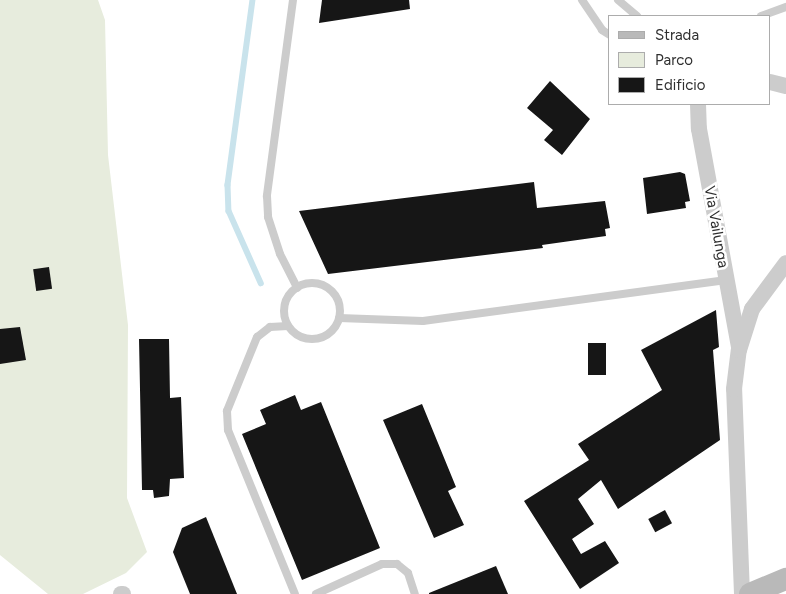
<!DOCTYPE html>
<style>
body{margin:0}
#map{position:relative;width:786px;height:594px;overflow:hidden;background:#fff;font-family:Figtree,sans-serif}
div>[style]{position:absolute}
.green>*{inset:0;background:#e7ecdd}
.stream>*{height:5.5px;margin:-2.75px;padding:0 2.75px;transform-origin:2.75px;border-radius:2.75px;background:#c9e3ec}
.building>*{inset:0;background:#161616;transform-origin:0 0}
.lane>*{height:8px;margin:-4px;padding:0 4px;transform-origin:4px;border-radius:4px;background:#ccc}
.lane>.ring{margin:-4px;padding:0;box-sizing:content-box;background:none;border:8px solid #ccc;border-radius:50%}
.street>*{height:16px;margin:-8px;padding:0 8px;transform-origin:8px;border-radius:8px;background:#ccc}
.secondary>*{height:22px;margin:-11px;padding:0 11px;transform-origin:11px;border-radius:11px;background:#b9b9b9}
span{translate:-50% -50%;white-space:nowrap;text-align:center;line-height:1.15;-webkit-text-stroke:5px #fff;paint-order:stroke}
.street-label{font-size:15px;color:#2f2f2f}
.legend{position:absolute;left:608px;top:15px;width:162px;height:90px;box-sizing:border-box;background:#fff;border:1px solid #acacac;margin:0;padding:6px 9px;list-style:none;font-size:15px;color:#2f2f2f}
.legend li{display:flex;align-items:center;gap:10px;height:25px}
.legend b{width:25px;border:1px solid #acacac}
</style>
<div id="map">
<div class="green">
<div style="clip-path:polygon(0 0,98px 0,105px 20px,108px 155px,128px 325px,127px 498px,147px 552px,126px 573px,83px 594px,48px 594px,0 555px)"></div>
</div>
<div class="stream">
<div style="left:253px;top:0;width:187px;rotate:97.7deg"></div>
<div style="left:228px;top:185px;width:26px;rotate:88deg"></div>
<div style="left:229px;top:211px;width:79px;rotate:66deg"></div>
</div>
<div class="building">
<div style="clip-path:polygon(322px 0,409px 0,410px 9px,319px 23px)"></div>
<div style="clip-path:polygon(550px 81px,590px 119px,562px 155px,544px 140px,553px 130px,527px 108px)"></div>
<div style="clip-path:polygon(680px 172px,685px 174px,690px 201px,685px 202px,686px 208px,647px 214px,643px 178px)"></div>
<div style="clip-path:polygon(534px 182px,537px 208px,605px 201px,610px 228px,605px 229px,606px 236px,542px 245px,543px 248px,328px 274px,299px 211px)"></div>
<div style="left:49px;top:267px;width:22px;height:16px;rotate:82deg"></div>
<div style="clip-path:polygon(716px 310px,719px 347px,713px 350px,720px 440px,618px 509px,601px 480px,578px 499px,594px 524px,572px 539px,581px 554px,605px 541px,619px 563px,580px 589px,524px 501px,589px 460px,578px 444px,662px 390px,641px 350px)"></div>
<div style="clip-path:polygon(20px 327px,26px 360px,0 364px,0 329px)"></div>
<div style="clip-path:polygon(139px 339px,169px 339px,170px 398px,181px 397px,184px 478px,170px 479px,169px 496px,154px 498px,153px 490px,142px 490px)"></div>
<div style="left:588px;top:343px;width:18px;height:32px"></div>
<div style="clip-path:polygon(295px 395px,301px 410px,321px 402px,380px 548px,302px 580px,242px 434px,266px 424px,260px 410px)"></div>
<div style="clip-path:polygon(422px 404px,456px 487px,448px 491px,464px 525px,434px 538px,383px 420px)"></div>
<div style="left:665px;top:510px;width:15px;height:19px;rotate:62deg"></div>
<div style="clip-path:polygon(206px 517px,237px 594px,190px 594px,173px 552px,182px 528px)"></div>
<div style="clip-path:polygon(496px 566px,508px 594px,429px 594px,429px 593px)"></div>
</div>
<div class="lane">
<div style="left:293px;top:0;width:198px;rotate:97.6deg"></div>
<div style="left:267px;top:196px;width:21px;rotate:87deg"></div>
<div style="left:268px;top:217px;width:39px;rotate:72deg"></div>
<div style="left:280px;top:254px;width:38px;rotate:63deg"></div>
<div style="left:582px;top:0;width:36px;rotate:56deg"></div>
<div style="left:602px;top:30px;width:9px;rotate:32deg"></div>
<div style="left:618px;top:0;width:25px;rotate:40deg"></div>
<div style="left:761px;top:16px;width:27px;rotate:-20deg"></div>
<div class="ring" style="left:284px;top:283px;width:48px;height:48px"></div>
<div style="left:339px;top:318px;width:84px;rotate:2deg"></div>
<div style="left:423px;top:321px;width:306px;rotate:-7.7deg"></div>
<div style="left:288px;top:326px;width:18px;rotate:177deg"></div>
<div style="left:270px;top:327px;width:16px;rotate:142deg"></div>
<div style="left:257px;top:337px;width:80px;rotate:112.1deg"></div>
<div style="left:227px;top:411px;width:19px;rotate:87deg"></div>
<div style="left:228px;top:430px;width:177px;rotate:67.8deg"></div>
<div style="left:316px;top:594px;width:72px;rotate:-24.4deg"></div>
<div style="left:382px;top:564px;width:15px"></div>
<div style="left:397px;top:564px;width:14px;rotate:39deg"></div>
<div style="left:408px;top:573px;width:22px;rotate:72deg"></div>
</div>
<div class="street">
<div style="left:770px;top:82px;width:16px;rotate:14deg"></div>
<div style="left:698px;top:104px;width:25px;rotate:88deg"></div>
<div style="left:699px;top:129px;width:222px;rotate:79.6deg"></div>
<div style="left:121px;top:594px;width:2px"></div>
<div style="left:742px;top:594px;width:205px;rotate:-92.2deg"></div>
<div style="left:734px;top:389px;width:39px;rotate:-83deg"></div>
<div style="left:739px;top:350px;width:43px;rotate:-72.4deg"></div>
<div style="left:752px;top:309px;width:57px;rotate:-53.5deg"></div>
</div>
<div class="secondary">
<div style="left:750px;top:594px;width:39px;rotate:-23deg"></div>
</div>
<div class="street-label">
<span style="left:716px;top:227px;rotate:80deg">Via Vailunga</span>
</div>
<ul class="legend">
<li><b style="height:6px;background:#b9b9b9"></b>Strada</li>
<li><b style="height:14px;background:#e7ecdd"></b>Parco</li>
<li><b style="height:14px;background:#161616"></b>Edificio</li>
</ul>
</div>
